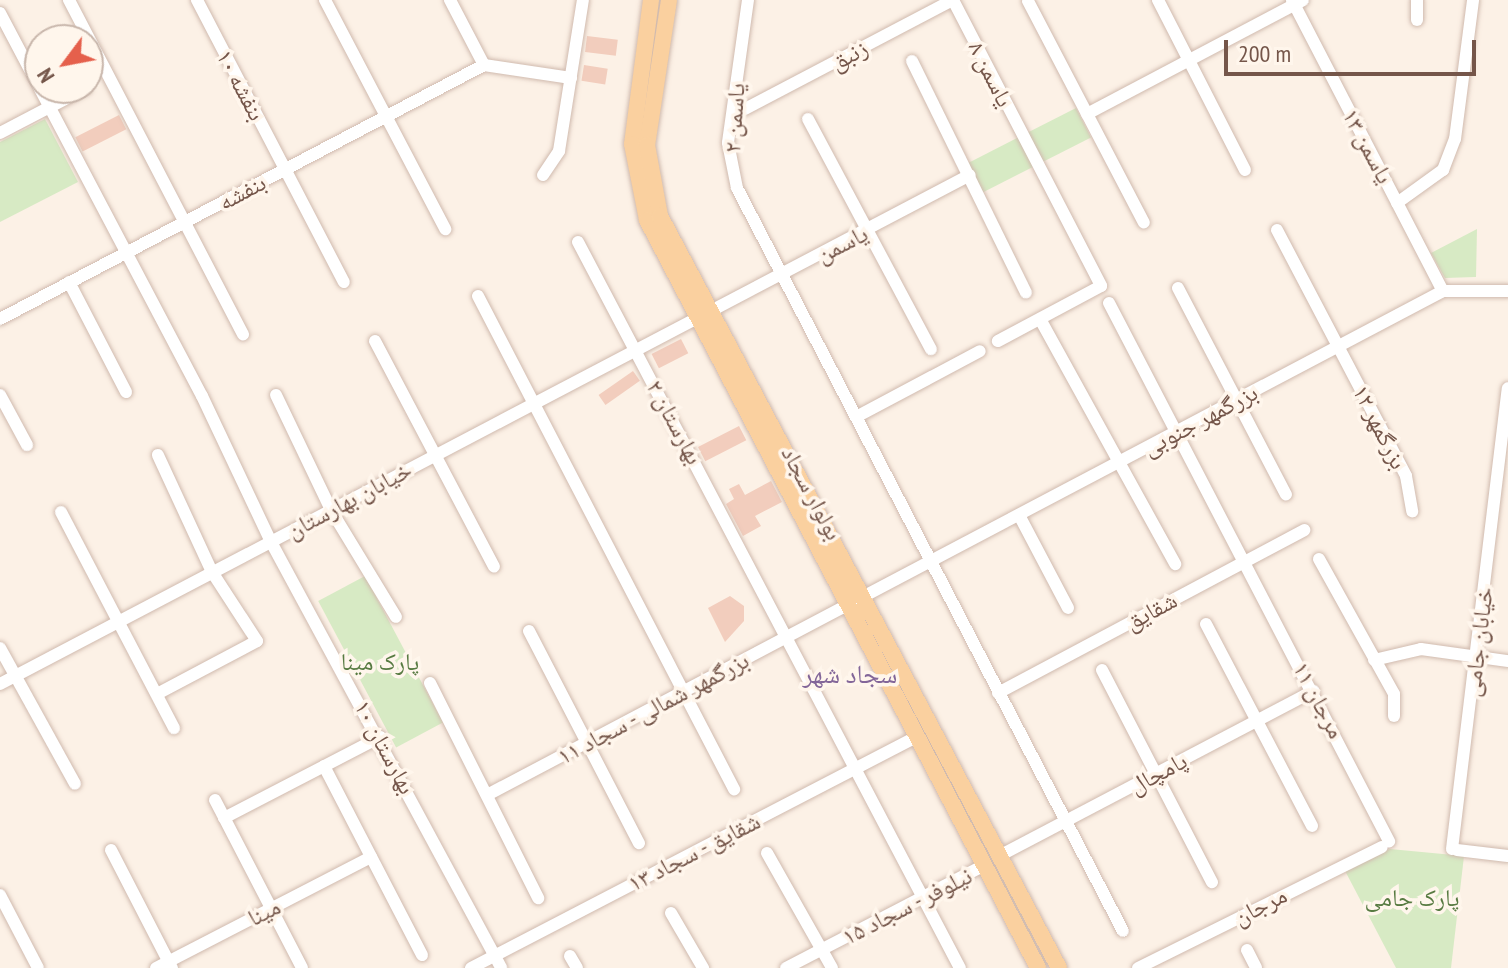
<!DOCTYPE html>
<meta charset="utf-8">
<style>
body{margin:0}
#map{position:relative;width:1508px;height:968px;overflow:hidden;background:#fcf1e6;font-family:"PT Sans Narrow","Noto Naskh Arabic",sans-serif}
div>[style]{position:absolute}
.green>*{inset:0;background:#d7eac4;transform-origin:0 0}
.building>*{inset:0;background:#f2cdbd;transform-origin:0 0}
.roads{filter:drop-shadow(0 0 2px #d0baae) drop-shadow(0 0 2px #d0baae)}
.minor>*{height:12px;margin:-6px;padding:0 6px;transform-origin:6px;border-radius:6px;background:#fff}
.major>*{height:16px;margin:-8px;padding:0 8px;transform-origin:8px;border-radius:8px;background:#fad09f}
span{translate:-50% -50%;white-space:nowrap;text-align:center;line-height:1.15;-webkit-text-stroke:7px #fff6ec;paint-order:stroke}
.street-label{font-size:24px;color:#75564a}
.park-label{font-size:24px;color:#587b42}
.neighbourhood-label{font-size:26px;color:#836699}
.north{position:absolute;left:24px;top:24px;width:80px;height:80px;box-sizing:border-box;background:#fff6ec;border:2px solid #c8b6ab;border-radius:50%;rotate:238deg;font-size:22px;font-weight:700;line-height:32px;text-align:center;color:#75564a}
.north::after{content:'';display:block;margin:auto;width:28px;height:36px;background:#e5604c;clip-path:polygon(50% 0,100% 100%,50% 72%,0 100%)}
.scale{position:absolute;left:1224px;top:40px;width:252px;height:36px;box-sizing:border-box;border:4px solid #75564a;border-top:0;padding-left:10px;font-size:24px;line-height:28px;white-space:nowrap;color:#75564a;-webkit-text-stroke:6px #fff6ec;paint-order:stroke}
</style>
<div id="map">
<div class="green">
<div style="left:1076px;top:108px;width:33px;height:121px;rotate:63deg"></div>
<div style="clip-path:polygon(45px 119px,78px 182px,0 222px,0 142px)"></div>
<div style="clip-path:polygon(1477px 229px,1476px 277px,1445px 278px,1431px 253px)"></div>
<div style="left:365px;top:576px;width:166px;height:53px;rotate:62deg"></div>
<div style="clip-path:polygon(1390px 849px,1464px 856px,1451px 968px,1396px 968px,1343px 867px)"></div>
</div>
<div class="building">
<div style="left:587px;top:36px;width:31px;height:16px;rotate:7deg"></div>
<div style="left:584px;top:65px;width:24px;height:16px;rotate:9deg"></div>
<div style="left:119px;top:115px;width:16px;height:49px;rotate:63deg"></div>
<div style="left:681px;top:339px;width:16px;height:33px;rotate:63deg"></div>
<div style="left:633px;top:371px;width:12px;height:42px;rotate:55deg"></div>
<div style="left:739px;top:426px;width:16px;height:46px;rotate:63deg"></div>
<div style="clip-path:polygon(771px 481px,782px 502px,755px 516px,761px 526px,743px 536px,726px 504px,734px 499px,729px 489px,739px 484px,745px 495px)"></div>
<div style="clip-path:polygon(730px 596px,744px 606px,744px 621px,725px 642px,708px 608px)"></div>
</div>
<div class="roads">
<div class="minor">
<div style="left:69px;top:0;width:377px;rotate:62.5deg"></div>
<div style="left:197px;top:0;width:318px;rotate:62.5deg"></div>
<div style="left:325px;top:0;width:259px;rotate:62.3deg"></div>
<div style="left:450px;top:0;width:73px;rotate:62.4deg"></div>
<div style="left:748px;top:0;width:144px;rotate:98deg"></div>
<div style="left:728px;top:143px;width:46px;rotate:78.7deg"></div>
<div style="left:737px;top:188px;width:837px;rotate:62.55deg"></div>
<div style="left:953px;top:0;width:322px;rotate:62.6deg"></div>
<div style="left:1101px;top:286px;width:117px;rotate:151.9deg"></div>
<div style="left:1158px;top:0;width:191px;rotate:62.9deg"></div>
<div style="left:1292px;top:0;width:328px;rotate:62.6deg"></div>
<div style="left:1028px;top:1px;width:250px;rotate:62.4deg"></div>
<div style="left:0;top:13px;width:433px;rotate:62.2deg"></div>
<div style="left:202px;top:396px;width:161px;rotate:64.7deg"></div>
<div style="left:271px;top:542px;width:484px;rotate:61.6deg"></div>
<div style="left:1417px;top:20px;width:20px;rotate:-90deg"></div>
<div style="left:912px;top:61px;width:258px;rotate:63.8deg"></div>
<div style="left:484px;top:65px;width:88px;rotate:8.5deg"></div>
<div style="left:745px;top:109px;width:235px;rotate:-27.7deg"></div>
<div style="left:1087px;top:114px;width:244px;rotate:-27.8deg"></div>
<div style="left:808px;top:119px;width:261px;rotate:61.9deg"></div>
<div style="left:0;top:133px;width:97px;rotate:-27.6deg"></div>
<div style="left:543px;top:175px;width:29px;rotate:-56deg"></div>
<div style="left:559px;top:151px;width:153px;rotate:-81deg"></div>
<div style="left:1397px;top:203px;width:57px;rotate:-35.7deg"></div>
<div style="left:1443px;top:170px;width:33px;rotate:-69deg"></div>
<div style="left:1455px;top:139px;width:140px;rotate:-82.6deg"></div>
<div style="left:1277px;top:230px;width:278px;rotate:62.3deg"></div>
<div style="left:1406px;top:476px;width:36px;rotate:80deg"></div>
<div style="left:578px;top:242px;width:820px;rotate:62.25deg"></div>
<div style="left:69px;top:282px;width:124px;rotate:62.6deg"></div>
<div style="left:1178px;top:288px;width:233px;rotate:62.4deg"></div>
<div style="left:478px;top:296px;width:556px;rotate:62.56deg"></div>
<div style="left:1109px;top:303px;width:607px;rotate:62.51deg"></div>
<div style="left:0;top:319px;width:547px;rotate:-27.69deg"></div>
<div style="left:1040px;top:319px;width:280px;rotate:61.1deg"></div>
<div style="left:375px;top:341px;width:255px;rotate:62.2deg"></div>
<div style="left:0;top:395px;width:57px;rotate:61.6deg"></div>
<div style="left:276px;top:395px;width:127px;rotate:64.4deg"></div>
<div style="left:331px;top:510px;width:125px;rotate:58.7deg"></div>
<div style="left:856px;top:417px;width:140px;rotate:-28deg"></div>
<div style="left:61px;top:512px;width:244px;rotate:62.4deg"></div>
<div style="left:1019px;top:515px;width:105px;rotate:62.2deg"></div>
<div style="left:1319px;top:559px;width:154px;rotate:60.9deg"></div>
<div style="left:1394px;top:694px;width:22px;rotate:90deg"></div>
<div style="left:1206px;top:624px;width:228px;rotate:62.3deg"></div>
<div style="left:529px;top:631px;width:239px;rotate:62.6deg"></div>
<div style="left:0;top:648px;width:155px;rotate:61.1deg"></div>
<div style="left:1374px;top:660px;width:48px;rotate:-13.2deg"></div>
<div style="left:1421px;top:649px;width:88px;rotate:7.9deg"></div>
<div style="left:1102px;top:670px;width:239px;rotate:62.6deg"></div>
<div style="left:430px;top:683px;width:241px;rotate:63.3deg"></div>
<div style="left:0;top:684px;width:1095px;rotate:-27.69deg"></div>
<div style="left:998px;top:693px;width:347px;rotate:-28deg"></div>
<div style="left:157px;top:694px;width:113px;rotate:-27.9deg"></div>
<div style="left:257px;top:641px;width:82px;rotate:-123.1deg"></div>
<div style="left:212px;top:572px;width:129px;rotate:-114.8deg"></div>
<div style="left:324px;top:766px;width:213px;rotate:62.6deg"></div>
<div style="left:487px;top:795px;width:1081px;rotate:-27.8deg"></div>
<div style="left:1443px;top:291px;width:65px"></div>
<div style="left:215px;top:800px;width:189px;rotate:62.6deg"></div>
<div style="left:224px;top:818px;width:176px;rotate:-27.4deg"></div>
<div style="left:1452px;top:849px;width:464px;rotate:-83.1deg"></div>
<div style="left:111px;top:850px;width:133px;rotate:62.7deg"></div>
<div style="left:1457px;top:850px;width:51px;rotate:6.7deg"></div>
<div style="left:767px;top:853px;width:132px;rotate:60.5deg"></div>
<div style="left:1001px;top:855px;width:353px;rotate:-27.7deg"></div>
<div style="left:0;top:895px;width:82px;rotate:62.5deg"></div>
<div style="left:671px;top:913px;width:64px;rotate:59.8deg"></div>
<div style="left:1247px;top:950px;width:20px;rotate:63deg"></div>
<div style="left:570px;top:956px;width:14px;rotate:60deg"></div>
<div style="left:156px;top:968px;width:242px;rotate:-27.3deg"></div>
<div style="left:471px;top:968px;width:504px;rotate:-27.43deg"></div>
<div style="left:786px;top:968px;width:224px;rotate:-27.4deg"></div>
<div style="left:1138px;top:968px;width:272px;rotate:-26.4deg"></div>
</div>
<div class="major">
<div style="left:651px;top:0;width:145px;rotate:97.5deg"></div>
<div style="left:632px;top:144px;width:77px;rotate:78.8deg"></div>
<div style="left:647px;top:220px;width:844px;rotate:62.4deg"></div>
<div style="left:669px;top:0;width:147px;rotate:98.6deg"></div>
<div style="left:647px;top:145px;width:72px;rotate:79.6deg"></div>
<div style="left:660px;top:216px;width:851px;rotate:62.05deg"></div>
</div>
</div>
<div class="street-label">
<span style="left:849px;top:55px;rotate:-28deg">زنبق</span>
<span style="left:991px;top:74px;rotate:63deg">یاسمن ۸</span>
<span style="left:241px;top:85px;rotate:62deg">بنفشه ۱۰</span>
<span style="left:734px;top:118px;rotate:-86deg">یاسمن ۲</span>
<span style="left:1368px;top:146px;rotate:62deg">یاسمن ۱۳</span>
<span style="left:242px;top:192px;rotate:-28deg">بنفشه</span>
<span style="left:842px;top:244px;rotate:-27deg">یاسمن</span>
<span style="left:1200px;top:420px;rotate:-28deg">بزرگمهر جنوبی</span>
<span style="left:675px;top:422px;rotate:62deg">بهارستان ۲</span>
<span style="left:1380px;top:427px;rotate:63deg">بزرگمهر ۱۲</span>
<span style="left:812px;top:493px;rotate:62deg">بولوار سجاد</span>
<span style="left:349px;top:500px;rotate:-28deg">خیابان بهارستان</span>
<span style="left:1151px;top:611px;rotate:-28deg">شقایق</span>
<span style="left:1478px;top:642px;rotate:-83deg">خیابان جامی</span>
<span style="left:1319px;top:700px;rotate:62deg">مرجان ۱۱</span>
<span style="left:653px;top:708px;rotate:-28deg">بزرگمهر شمالی - سجاد ۱۱</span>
<span style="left:385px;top:747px;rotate:62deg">بهارستان ۱۰</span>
<span style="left:1158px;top:773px;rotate:-28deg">پامچال</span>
<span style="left:694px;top:852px;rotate:-27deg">شقایق - سجاد ۱۳</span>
<span style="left:907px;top:906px;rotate:-27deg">نیلوفر - سجاد ۱۵</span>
<span style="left:1260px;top:906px;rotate:-27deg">مرجان</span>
<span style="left:264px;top:912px;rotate:-27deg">مینا</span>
</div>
<div class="park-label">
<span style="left:380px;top:662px">پارک مینا</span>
<span style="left:1412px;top:898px">پارک جامی</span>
</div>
<div class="neighbourhood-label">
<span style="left:850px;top:674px">سجاد شهر</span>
</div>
<div class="north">N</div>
<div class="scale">200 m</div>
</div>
